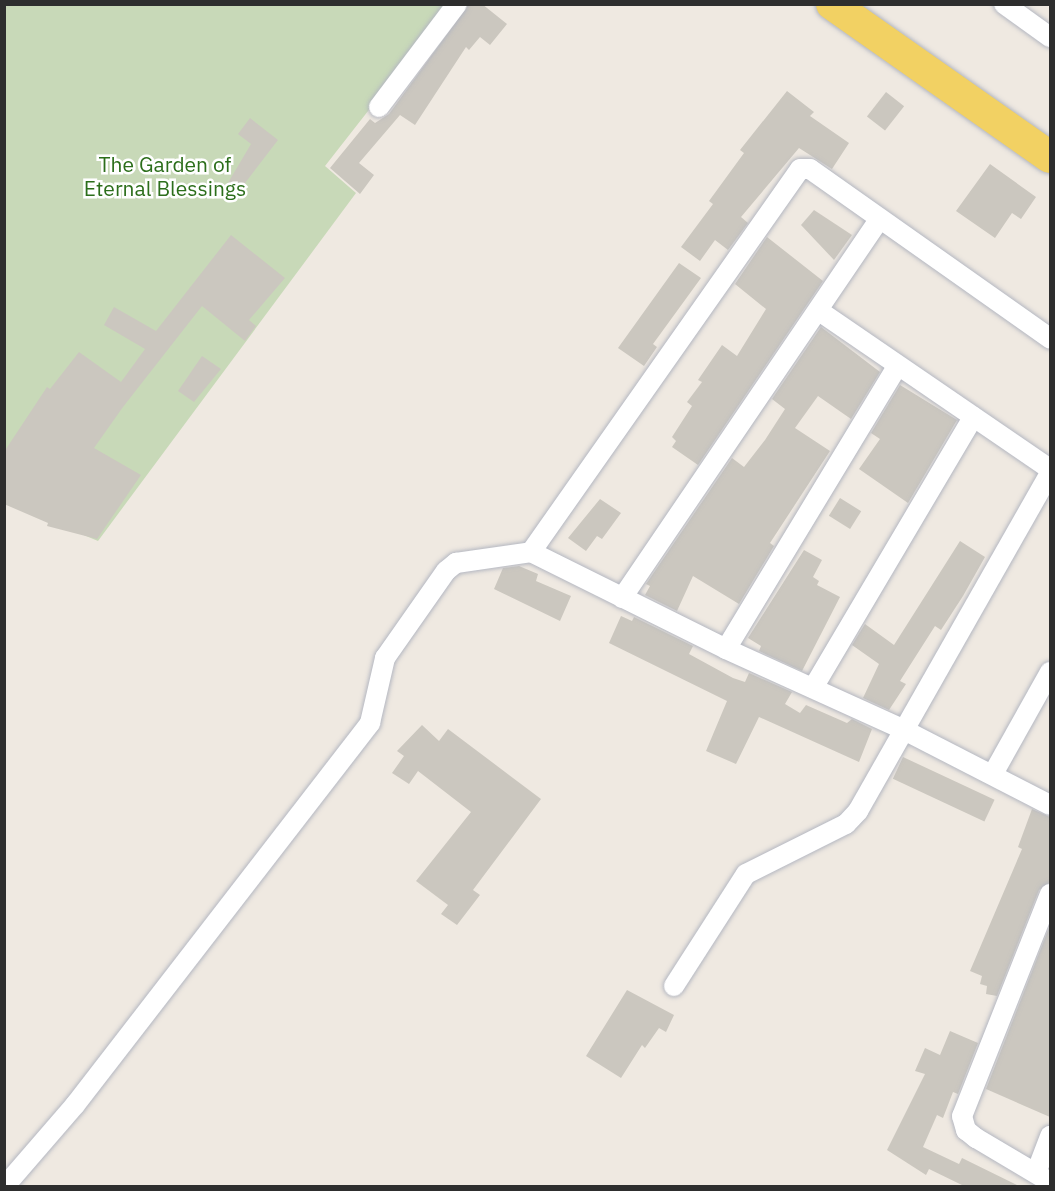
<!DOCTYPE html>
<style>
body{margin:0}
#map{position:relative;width:1055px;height:1191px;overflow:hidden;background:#efe9e1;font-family:"IBM Plex Sans",sans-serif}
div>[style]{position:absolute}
.cemetery>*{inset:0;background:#c8d9b8}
.building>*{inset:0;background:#cbc7bf;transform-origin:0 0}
.roads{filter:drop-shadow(0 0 2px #b4b7c1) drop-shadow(0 0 2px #b4b7c1)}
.minor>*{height:20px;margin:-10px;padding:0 10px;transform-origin:10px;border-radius:10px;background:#fff}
.primary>*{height:32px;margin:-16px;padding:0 16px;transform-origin:16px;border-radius:16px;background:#f2d163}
span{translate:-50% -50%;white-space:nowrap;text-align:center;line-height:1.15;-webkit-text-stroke:5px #fff;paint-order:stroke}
.park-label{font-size:21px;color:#2c6e1b}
.frame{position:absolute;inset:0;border:6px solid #2e2e2e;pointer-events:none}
</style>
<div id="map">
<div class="cemetery">
<div style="clip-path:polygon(4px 5px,451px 5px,325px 166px,356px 193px,98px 541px,5px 502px)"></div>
</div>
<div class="building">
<div style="clip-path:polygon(469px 4px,482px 4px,507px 24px,490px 45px,480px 37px,469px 50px,466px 47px,415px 125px,400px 115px,359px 163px,374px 175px,360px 194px,330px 168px,370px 119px,375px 123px,389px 114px)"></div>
<div style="clip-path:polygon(787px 91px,814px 112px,810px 116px,849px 143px,832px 169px,799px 148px,741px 217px,748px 223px,728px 250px,715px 240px,700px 261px,681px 247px,713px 204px,709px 201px,744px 153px,740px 150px)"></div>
<div style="left:886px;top:92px;width:23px;height:31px;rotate:38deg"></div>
<div style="clip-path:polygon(250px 118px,278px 140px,232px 200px,222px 193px,251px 144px,238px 134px)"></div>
<div style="clip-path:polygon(990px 164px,1036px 197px,1021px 219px,1012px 213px,995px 238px,956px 211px)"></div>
<div style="clip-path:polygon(814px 210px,852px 235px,834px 260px,801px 225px)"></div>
<div style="clip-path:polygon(231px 235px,285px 278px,249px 320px,256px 326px,245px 341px,202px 306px,123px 407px,94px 448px,141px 475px,97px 539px,47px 526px,48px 523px,4px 504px,4px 452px,47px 387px,50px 389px,79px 352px,121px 382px,145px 349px,104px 325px,114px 307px,156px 331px)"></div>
<div style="clip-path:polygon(767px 237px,823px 281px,698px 465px,672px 447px,676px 441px,672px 437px,692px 406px,687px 402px,702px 382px,698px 380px,722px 345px,737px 356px,766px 309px,735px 284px)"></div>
<div style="clip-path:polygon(679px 263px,701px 278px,653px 344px,657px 347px,644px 366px,618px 348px)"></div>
<div style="clip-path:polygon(821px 327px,880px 372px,851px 419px,818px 396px,795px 428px,830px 451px,770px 543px,774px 546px,739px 604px,693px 576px,677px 611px,645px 595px,650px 586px,646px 584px,732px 458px,744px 467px,765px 440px,785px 409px,772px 399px)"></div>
<div style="clip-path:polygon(202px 356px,221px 369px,194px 402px,178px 391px)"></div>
<div style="clip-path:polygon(900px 385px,957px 420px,908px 503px,859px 469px,880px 439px,871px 433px)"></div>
<div style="left:840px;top:498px;width:25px;height:21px;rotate:32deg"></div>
<div style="clip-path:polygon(600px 499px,621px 513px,602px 539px,597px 536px,586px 551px,568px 538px)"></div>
<div style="clip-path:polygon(960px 541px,985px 557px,963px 596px,941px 630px,935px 626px,900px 681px,906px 684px,889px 710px,863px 698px,879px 664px,852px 645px,865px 624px,894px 645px)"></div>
<div style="clip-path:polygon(804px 550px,822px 560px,813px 577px,819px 581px,817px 585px,840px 597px,802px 671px,759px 651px,761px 646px,748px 638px)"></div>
<div style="clip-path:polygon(519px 566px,538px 574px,536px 581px,571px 596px,560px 621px,494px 589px,503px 568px)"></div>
<div style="clip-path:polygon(621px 616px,632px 621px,634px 617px,693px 646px,689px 654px,733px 678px,745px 682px,749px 673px,792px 692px,785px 704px,800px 713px,806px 705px,847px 723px,852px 719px,872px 729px,859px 762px,759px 717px,736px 764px,706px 751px,727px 701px,609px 643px)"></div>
<div style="clip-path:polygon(422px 725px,439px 741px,448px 729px,541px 799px,473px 890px,480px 895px,457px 925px,441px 914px,448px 905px,416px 881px,471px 812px,418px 771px,409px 784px,392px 773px,404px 756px,397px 751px)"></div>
<div style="left:903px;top:757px;width:101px;height:24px;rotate:25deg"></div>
<div style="clip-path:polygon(1032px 809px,1050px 817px,1050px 882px,1039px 890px,997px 996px,986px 994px,987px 986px,980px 984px,982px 976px,970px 971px,1022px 849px,1018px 847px)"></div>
<div style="clip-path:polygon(1050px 925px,1050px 1117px,986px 1089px)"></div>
<div style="clip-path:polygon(627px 990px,674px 1015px,666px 1032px,659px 1028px,645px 1048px,642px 1045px,621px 1078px,586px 1056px)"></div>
<div style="clip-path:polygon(950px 1031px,978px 1043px,958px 1094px,953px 1092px,943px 1118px,937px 1115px,923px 1147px,959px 1164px,962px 1158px,1019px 1186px,964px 1186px,929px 1169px,926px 1175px,887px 1150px,925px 1074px,915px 1071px,925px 1048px,940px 1055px)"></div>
</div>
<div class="roads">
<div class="minor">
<div style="left:1004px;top:4px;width:57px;rotate:35.7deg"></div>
<div style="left:379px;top:107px;width:129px;rotate:-52.9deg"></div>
<div style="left:819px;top:311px;width:280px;rotate:34.4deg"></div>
<div style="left:531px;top:552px;width:468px;rotate:-54.9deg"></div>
<div style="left:800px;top:169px;width:10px"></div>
<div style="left:810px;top:169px;width:294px;rotate:35.2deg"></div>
<div style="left:622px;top:598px;width:458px;rotate:-55.8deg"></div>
<div style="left:726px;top:649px;width:330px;rotate:-58.8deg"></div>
<div style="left:813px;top:688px;width:315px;rotate:-59.4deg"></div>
<div style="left:993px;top:774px;width:117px;rotate:-60.8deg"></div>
<div style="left:1050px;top:894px;width:239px;rotate:111.6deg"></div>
<div style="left:962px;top:1116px;width:15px;rotate:74deg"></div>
<div style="left:966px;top:1130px;width:13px;rotate:39deg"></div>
<div style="left:976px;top:1138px;width:86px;rotate:30.7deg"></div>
<div style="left:674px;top:986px;width:133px;rotate:-57.3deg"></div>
<div style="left:746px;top:874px;width:112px;rotate:-26.6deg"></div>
<div style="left:846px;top:824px;width:18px;rotate:-47deg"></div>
<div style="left:858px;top:811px;width:389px;rotate:-60.4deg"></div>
<div style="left:1036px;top:1173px;width:40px;rotate:-69deg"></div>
<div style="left:5px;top:1186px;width:107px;rotate:-49.2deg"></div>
<div style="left:75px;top:1105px;width:483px;rotate:-52.3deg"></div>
<div style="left:370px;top:723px;width:67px;rotate:-77deg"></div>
<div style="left:385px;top:658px;width:106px;rotate:-55deg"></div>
<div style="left:446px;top:571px;width:13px;rotate:-39deg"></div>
<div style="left:456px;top:563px;width:76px;rotate:-8.3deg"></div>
<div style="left:531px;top:552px;width:218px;rotate:26.4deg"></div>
<div style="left:726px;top:649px;width:193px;rotate:24.4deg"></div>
<div style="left:902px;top:729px;width:166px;rotate:27.2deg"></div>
</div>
<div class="primary">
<div style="left:832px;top:4px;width:266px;rotate:35.1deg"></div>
</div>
</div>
<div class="park-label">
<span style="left:165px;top:176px">The Garden of<br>Eternal Blessings</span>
</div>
<div class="frame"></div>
</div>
